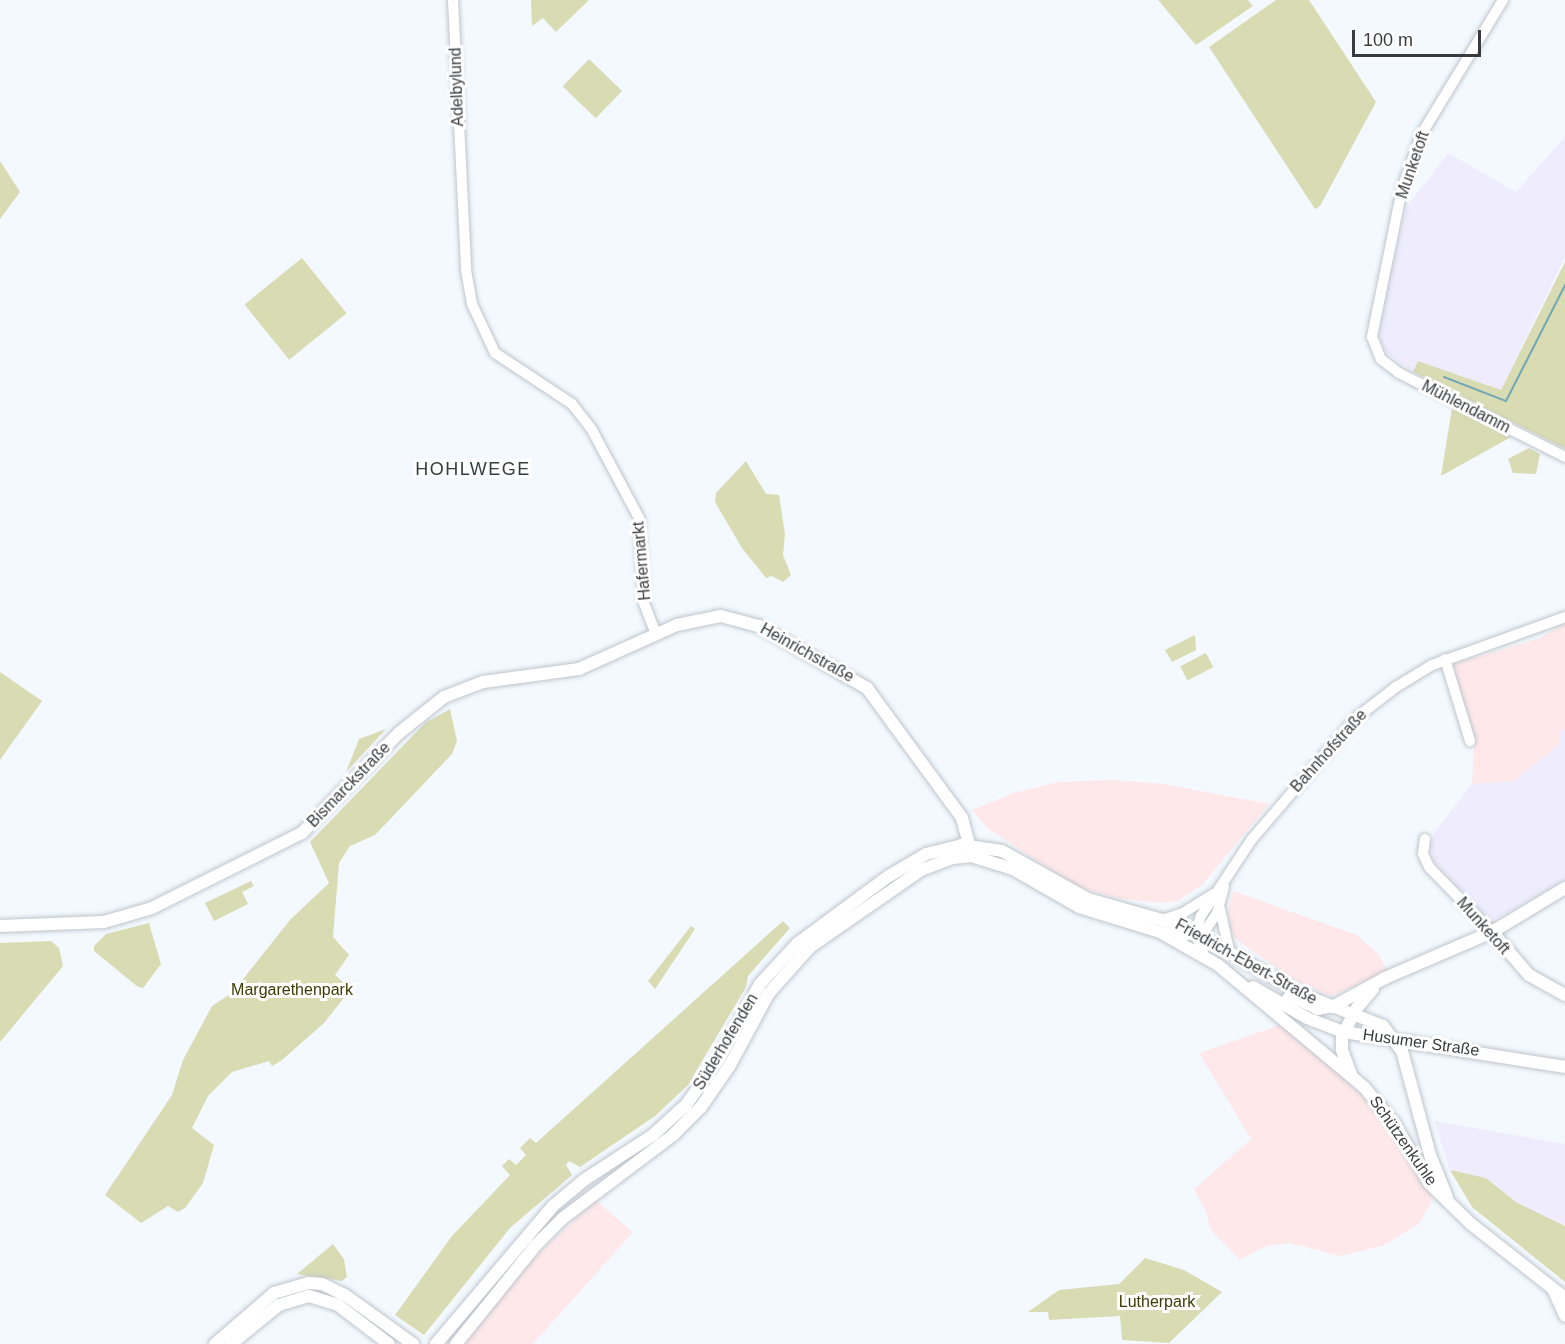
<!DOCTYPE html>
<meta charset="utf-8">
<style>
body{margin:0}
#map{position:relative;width:1565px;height:1344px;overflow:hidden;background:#f3f9ff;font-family:Helvetica,sans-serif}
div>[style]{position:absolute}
.commercial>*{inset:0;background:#fee8ea}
.industrial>*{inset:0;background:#efecfe}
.green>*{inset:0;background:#d9dbb3;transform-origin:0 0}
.stream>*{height:2px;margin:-1px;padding:0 1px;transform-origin:1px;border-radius:1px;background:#71a8b3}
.roads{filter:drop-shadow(0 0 2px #bfc5cb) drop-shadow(0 0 2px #bfc5cb)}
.tertiary>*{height:10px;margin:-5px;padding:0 5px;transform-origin:5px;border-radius:5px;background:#fff}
.secondary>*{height:12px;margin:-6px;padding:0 6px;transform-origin:6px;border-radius:6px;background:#fff}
span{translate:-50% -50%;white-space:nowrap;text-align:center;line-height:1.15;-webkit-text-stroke:6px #fff;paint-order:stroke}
.street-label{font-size:16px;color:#393b3e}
.park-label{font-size:16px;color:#3c3c05}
.neighbourhood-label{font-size:18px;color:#393b3e;letter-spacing:1.5px}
.scale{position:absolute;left:1352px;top:30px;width:129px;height:27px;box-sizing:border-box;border:3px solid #393b3e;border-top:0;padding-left:8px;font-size:18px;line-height:21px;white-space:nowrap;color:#393b3e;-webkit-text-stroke:4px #fff;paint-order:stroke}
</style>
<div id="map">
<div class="commercial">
<div style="clip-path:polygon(1565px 623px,1565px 730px,1559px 732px,1560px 744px,1514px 781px,1472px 784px,1474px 741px,1450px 665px,1540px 638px)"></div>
<div style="clip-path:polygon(1110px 780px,1164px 784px,1269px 804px,1202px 885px,1178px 901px,1162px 903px,1120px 899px,1077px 887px,987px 828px,972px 810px,1014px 793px,1058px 782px)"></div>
<div style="clip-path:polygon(1233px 891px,1357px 935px,1378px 954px,1388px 972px,1331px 996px,1291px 978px,1233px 937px,1228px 912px)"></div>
<div style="clip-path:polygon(1280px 1025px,1343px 1077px,1385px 1120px,1433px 1199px,1419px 1224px,1384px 1245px,1340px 1256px,1289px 1243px,1266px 1246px,1240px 1260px,1210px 1229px,1207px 1214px,1194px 1189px,1251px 1139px,1199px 1053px)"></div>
<div style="clip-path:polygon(595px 1200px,633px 1232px,533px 1344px,462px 1344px,512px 1279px)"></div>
</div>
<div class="industrial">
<div style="clip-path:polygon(1565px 137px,1565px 257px,1501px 390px,1419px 361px,1413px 372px,1385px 351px,1380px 338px,1380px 317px,1406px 208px,1448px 153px,1516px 192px)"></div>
<div style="clip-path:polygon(1565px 730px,1565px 880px,1490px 922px,1433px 860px,1430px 845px,1434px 833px,1472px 784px,1514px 781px,1560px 744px,1559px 731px)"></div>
<div style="clip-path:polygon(1434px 1121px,1565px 1144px,1565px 1226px,1516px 1202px,1486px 1178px,1450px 1170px)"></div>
</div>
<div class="green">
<div style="clip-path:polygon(531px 0,589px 0,556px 32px,543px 18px,532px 26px)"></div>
<div style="clip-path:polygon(1158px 0,1248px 0,1253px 6px,1196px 45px)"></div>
<div style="clip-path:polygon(1276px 0,1309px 0,1376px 102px,1320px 206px,1315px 209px,1209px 47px)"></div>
<div style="left:589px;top:59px;width:46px;height:38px;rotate:44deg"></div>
<div style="clip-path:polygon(0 161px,20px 192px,0 219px)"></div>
<div style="left:302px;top:258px;width:71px;height:74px;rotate:51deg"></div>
<div style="clip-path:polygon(1565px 262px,1565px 449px,1413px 372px,1418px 361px,1501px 390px)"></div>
<div style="clip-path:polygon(1452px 408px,1511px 437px,1441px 476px)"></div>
<div style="clip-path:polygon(1529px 448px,1540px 454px,1536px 474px,1513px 473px,1508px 459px)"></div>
<div style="clip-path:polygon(746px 461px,766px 494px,779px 495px,785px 534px,783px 555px,791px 575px,783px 582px,772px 576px,766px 578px,742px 548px,715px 502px,716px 493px)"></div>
<div style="clip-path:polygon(1195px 635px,1196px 650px,1172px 662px,1165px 650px)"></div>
<div style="left:1206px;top:653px;width:16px;height:29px;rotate:63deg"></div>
<div style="clip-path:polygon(0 672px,42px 701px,0 760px)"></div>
<div style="clip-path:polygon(450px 709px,457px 741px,452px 754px,375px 835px,350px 846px,339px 863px,333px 937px,349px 955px,335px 975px,351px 989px,324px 1023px,282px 1060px,272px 1066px,269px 1061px,232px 1072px,208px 1096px,192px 1128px,214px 1145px,203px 1183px,185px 1208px,178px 1212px,168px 1206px,141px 1223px,105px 1195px,172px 1095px,183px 1060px,212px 1006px,232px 993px,290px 920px,329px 883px,310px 842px,425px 723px)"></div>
<div style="clip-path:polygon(386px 729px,346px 772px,359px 739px)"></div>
<div style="clip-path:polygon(251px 881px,254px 886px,242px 892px,248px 904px,214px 921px,205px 903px)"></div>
<div style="clip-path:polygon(783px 921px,790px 928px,748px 976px,746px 987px,688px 1085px,655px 1116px,580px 1167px,569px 1161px,566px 1165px,572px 1175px,510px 1228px,424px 1335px,395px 1315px,452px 1236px,510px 1175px,502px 1166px,509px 1159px,516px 1165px,526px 1155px,520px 1148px,530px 1138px,536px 1143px)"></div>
<div style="clip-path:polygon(149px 923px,161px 964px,143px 988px,138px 987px,94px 951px,94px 946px,106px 934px)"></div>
<div style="clip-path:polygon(691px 926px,695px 929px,655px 989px,648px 981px)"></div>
<div style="clip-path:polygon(51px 941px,59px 948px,63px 966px,0 1042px,0 943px)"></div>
<div style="clip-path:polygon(1450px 1170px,1486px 1178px,1516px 1202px,1565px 1226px,1565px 1282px,1472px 1207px)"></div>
<div style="clip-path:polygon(333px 1244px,344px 1259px,347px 1277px,342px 1281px,297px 1274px)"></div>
<div style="clip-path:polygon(1145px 1258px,1184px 1270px,1222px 1292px,1169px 1343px,1122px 1340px,1120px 1316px,1049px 1320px,1048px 1312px,1028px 1312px,1059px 1290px,1119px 1284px)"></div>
</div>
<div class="stream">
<div style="left:1444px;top:377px;width:66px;rotate:21.2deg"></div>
<div style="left:1506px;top:401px;width:130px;rotate:-63deg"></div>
</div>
<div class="roads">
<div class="tertiary">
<div style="left:453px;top:0;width:270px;rotate:87.2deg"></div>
<div style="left:466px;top:270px;width:35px;rotate:80deg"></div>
<div style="left:472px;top:304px;width:54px;rotate:64.9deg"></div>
<div style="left:495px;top:353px;width:92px;rotate:33.5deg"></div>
<div style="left:572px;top:404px;width:33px;rotate:52deg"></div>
<div style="left:592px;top:430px;width:100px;rotate:61.9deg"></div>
<div style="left:639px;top:518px;width:85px;rotate:86.6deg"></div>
<div style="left:644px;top:603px;width:33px;rotate:69deg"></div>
<div style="left:1503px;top:0;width:156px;rotate:121.3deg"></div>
<div style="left:1422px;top:133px;width:59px;rotate:109.7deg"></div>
<div style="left:1402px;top:189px;width:151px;rotate:101.5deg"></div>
<div style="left:1372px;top:337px;width:24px;rotate:68deg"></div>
<div style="left:1381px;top:359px;width:23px;rotate:38deg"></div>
<div style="left:1399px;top:373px;width:186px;rotate:26.8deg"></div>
<div style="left:1445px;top:659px;width:86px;rotate:73deg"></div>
<div style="left:1425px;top:839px;width:15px;rotate:98deg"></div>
<div style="left:1423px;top:854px;width:14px;rotate:65deg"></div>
<div style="left:1429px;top:867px;width:91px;rotate:45.9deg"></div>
<div style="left:1220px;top:909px;width:42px;rotate:77.6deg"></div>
<div style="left:1165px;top:919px;width:19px;rotate:-18deg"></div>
<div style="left:1183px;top:913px;width:36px;rotate:-32deg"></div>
<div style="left:1161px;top:932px;width:25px;rotate:7deg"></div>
<div style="left:1186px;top:935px;width:21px;rotate:-17deg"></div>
<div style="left:1206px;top:929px;width:19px;rotate:-55deg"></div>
<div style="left:1217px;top:913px;width:27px;rotate:-75deg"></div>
<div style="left:1205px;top:957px;width:25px;rotate:-113deg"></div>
<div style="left:1195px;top:934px;width:19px;rotate:-72deg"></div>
<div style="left:1201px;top:916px;width:92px;rotate:-56.5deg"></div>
<div style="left:1252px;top:839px;width:160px;rotate:-49.3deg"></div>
<div style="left:1356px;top:718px;width:51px;rotate:-37.8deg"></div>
<div style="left:1396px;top:687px;width:42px;rotate:-31.4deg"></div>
<div style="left:1432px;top:665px;width:141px;rotate:-19.8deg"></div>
<div style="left:1277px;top:1010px;width:18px;rotate:-49deg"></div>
<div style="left:1289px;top:996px;width:32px;rotate:26deg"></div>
<div style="left:1318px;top:1010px;width:14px;rotate:-12deg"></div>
</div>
<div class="secondary">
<div style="left:0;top:926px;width:104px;rotate:-2.2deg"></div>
<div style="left:104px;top:922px;width:50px;rotate:-16.3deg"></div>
<div style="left:152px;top:908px;width:168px;rotate:-26.6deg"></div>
<div style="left:302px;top:833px;width:139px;rotate:-45.9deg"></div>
<div style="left:399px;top:733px;width:58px;rotate:-38.7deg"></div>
<div style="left:444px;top:697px;width:42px;rotate:-21deg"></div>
<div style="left:483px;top:682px;width:97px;rotate:-7.7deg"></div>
<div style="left:579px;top:669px;width:107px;rotate:-24.2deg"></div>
<div style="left:677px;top:625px;width:45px;rotate:-11.6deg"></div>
<div style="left:721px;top:616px;width:39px;rotate:15deg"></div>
<div style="left:759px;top:626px;width:125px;rotate:29.9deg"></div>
<div style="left:867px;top:688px;width:161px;rotate:53.8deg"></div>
<div style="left:962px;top:818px;width:35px;rotate:75deg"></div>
<div style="left:1492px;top:932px;width:57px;rotate:49.3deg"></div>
<div style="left:1529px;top:975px;width:41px;rotate:29.1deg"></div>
<div style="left:1253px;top:987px;width:62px;rotate:29.9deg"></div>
<div style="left:1307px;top:1018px;width:40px;rotate:21deg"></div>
<div style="left:1344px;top:1032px;width:224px;rotate:9deg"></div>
<div style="left:1332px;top:1007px;width:60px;rotate:-28.7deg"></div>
<div style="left:1385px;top:978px;width:116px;rotate:-23.3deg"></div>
<div style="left:1492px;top:932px;width:85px;rotate:-31.1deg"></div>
<div style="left:1351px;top:1074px;width:26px;rotate:-111deg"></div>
<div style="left:1342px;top:1050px;width:14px;rotate:-90deg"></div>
<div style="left:1342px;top:1036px;width:32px;rotate:-62deg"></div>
<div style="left:1357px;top:1008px;width:25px;rotate:-50deg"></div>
<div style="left:1554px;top:1291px;width:27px;rotate:66deg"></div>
<div style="left:215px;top:1344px;width:78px;rotate:-40.8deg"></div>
<div style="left:274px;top:1293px;width:35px;rotate:-16deg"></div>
<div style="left:308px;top:1283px;width:14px;rotate:4deg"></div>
<div style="left:322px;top:1284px;width:25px;rotate:26deg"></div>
<div style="left:345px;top:1295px;width:84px;rotate:35.8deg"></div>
<div style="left:231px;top:1344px;width:62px;rotate:-39.1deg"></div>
<div style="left:279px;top:1305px;width:31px;rotate:-17deg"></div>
<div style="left:309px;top:1296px;width:30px;rotate:17deg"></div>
<div style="left:338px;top:1305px;width:64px;rotate:37.4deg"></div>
<div style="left:436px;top:1344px;width:181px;rotate:-49.7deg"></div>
<div style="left:553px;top:1206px;width:40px;rotate:-40deg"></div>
<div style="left:584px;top:1180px;width:82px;rotate:-33.1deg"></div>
<div style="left:653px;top:1135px;width:45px;rotate:-42.3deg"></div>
<div style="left:686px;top:1105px;width:57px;rotate:-54.3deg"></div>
<div style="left:719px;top:1059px;width:85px;rotate:-61.3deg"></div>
<div style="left:760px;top:984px;width:56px;rotate:-47.2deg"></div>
<div style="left:798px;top:943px;width:113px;rotate:-36.4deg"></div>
<div style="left:889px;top:876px;width:43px;rotate:-30.7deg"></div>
<div style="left:926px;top:854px;width:36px;rotate:-14deg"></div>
<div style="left:961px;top:845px;width:41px;rotate:8.3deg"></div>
<div style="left:1002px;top:851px;width:98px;rotate:29.2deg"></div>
<div style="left:1088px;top:899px;width:99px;rotate:15.9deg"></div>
<div style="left:1183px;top:926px;width:139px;rotate:29.7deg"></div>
<div style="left:1304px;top:995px;width:85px;rotate:21.4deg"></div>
<div style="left:1383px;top:1026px;width:31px;rotate:53deg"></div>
<div style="left:1402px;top:1051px;width:108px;rotate:74.9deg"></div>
<div style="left:1430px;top:1155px;width:45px;rotate:68deg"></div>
<div style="left:456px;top:1344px;width:127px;rotate:-51.1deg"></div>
<div style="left:536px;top:1245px;width:38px;rotate:-45deg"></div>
<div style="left:563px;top:1218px;width:138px;rotate:-37deg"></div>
<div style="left:673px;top:1135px;width:40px;rotate:-45deg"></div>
<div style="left:701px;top:1107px;width:51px;rotate:-55.4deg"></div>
<div style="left:730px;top:1065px;width:82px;rotate:-61.6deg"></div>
<div style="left:769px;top:993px;width:62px;rotate:-48.3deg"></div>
<div style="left:810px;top:947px;width:135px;rotate:-34.7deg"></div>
<div style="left:921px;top:870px;width:34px;rotate:-21deg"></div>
<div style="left:953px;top:858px;width:18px;rotate:-6deg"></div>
<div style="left:971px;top:856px;width:44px;rotate:17.2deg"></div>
<div style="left:1013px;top:869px;width:76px;rotate:29.9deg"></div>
<div style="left:1079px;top:907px;width:85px;rotate:17.2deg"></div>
<div style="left:1160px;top:932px;width:67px;rotate:29.6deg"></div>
<div style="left:1218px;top:965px;width:190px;rotate:39.9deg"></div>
<div style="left:1364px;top:1087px;width:47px;rotate:50.2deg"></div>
<div style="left:1394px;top:1123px;width:69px;rotate:59.7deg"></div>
<div style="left:1429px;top:1183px;width:59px;rotate:44.3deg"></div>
<div style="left:1471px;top:1224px;width:120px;rotate:38.2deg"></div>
</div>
</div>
<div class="street-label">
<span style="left:457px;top:87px;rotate:-92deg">Adelbylund</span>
<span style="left:1413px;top:165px;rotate:-71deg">Munketoft</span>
<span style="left:1466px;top:407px;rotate:27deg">Mühlendamm</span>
<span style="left:642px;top:561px;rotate:-95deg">Hafermarkt</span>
<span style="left:807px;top:653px;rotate:29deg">Heinrichstraße</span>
<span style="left:1329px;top:751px;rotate:-48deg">Bahnhofstraße</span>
<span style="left:349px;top:785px;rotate:-46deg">Bismarckstraße</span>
<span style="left:1483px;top:926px;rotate:48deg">Munketoft</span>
<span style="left:1246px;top:962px;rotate:29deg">Friedrich-Ebert-Straße</span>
<span style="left:726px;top:1042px;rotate:-59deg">Süderhofenden</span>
<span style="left:1421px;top:1043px;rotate:8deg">Husumer Straße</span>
<span style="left:1403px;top:1141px;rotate:55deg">Schützenkuhle</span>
</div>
<div class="park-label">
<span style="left:292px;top:990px">Margarethenpark</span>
<span style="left:1157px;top:1302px">Lutherpark</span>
</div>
<div class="neighbourhood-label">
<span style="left:473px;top:469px">HOHLWEGE</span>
</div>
<div class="scale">100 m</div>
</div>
